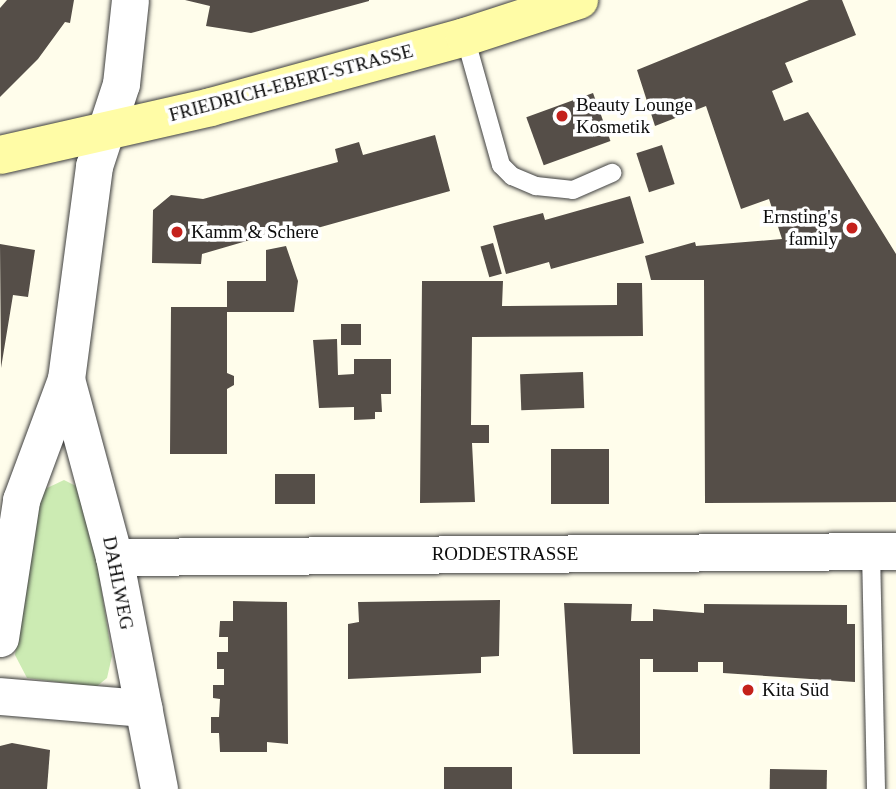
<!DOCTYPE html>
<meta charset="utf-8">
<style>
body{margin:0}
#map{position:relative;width:896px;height:789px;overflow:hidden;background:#fffdeb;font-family:"Times New Roman",serif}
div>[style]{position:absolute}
.green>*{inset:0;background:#ccebb3}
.building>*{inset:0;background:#554e48;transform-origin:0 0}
.roads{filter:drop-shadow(0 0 2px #3f3f3f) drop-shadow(0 0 2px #3f3f3f)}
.lane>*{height:18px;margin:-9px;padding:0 9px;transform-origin:9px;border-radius:9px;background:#fff}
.street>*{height:37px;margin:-18.5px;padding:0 18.5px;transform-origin:18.5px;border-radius:18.5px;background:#fff}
.secondary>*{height:38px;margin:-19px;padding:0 19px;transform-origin:19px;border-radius:19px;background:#fffca6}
.dots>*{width:19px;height:19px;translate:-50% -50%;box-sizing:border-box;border:4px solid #fff;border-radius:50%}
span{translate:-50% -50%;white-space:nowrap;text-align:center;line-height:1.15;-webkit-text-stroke:7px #fff;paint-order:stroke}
.street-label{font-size:19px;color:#0c0c0c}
.poi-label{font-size:19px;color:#0c0c0c}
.left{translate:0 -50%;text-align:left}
.right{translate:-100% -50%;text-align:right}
</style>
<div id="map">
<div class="green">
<div style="clip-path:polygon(64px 480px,82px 489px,87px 499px,112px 656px,107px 678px,96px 687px,27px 678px,15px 655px,39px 499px,45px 489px)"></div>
</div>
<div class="building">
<div style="clip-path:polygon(7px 0,74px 0,70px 23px,65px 22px,38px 59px,0 97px,0 8px)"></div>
<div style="clip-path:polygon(185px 0,369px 0,369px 1px,251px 33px,206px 26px,210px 6px)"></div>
<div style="clip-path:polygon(809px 0,842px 0,856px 35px,785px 63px,793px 82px,772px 91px,784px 121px,808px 112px,896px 254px,896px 502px,705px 503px,704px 280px,651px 280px,645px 256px,695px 242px,696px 246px,782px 239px,769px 199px,741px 209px,706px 106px,655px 126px,637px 70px)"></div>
<div style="left:593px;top:93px;width:51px;height:71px;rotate:70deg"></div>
<div style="clip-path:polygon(435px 135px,450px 191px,285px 237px,284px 230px,202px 254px,201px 264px,152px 263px,153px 210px,171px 195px,203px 199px,338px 162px,335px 149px,359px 142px,363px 155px)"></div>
<div style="left:662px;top:145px;width:41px;height:27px;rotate:72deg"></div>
<div style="clip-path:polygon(630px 196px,644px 243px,551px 269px,549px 262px,506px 274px,493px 226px,543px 213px,545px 220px)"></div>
<div style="left:493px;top:243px;width:32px;height:13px;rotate:74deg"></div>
<div style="clip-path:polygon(0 244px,35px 250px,28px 297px,13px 295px,1px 368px)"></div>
<div style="clip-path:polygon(286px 246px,298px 281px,294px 312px,227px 312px,227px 373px,234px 376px,234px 385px,227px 389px,227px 454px,170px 454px,171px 307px,227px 307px,227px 281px,266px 281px,266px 250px)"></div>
<div style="clip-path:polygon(422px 281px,503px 281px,502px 306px,617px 305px,617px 283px,642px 283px,643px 336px,472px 337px,471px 425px,489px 425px,489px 443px,472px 443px,475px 502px,420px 503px)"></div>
<div style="left:341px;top:324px;width:20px;height:21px"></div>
<div style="clip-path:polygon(337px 339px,338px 375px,354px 374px,354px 359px,391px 359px,391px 394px,381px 394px,382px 412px,375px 412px,375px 419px,354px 420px,354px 407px,319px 408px,313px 340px)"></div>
<div style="left:583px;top:372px;width:36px;height:63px;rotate:88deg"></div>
<div style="left:551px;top:449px;width:58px;height:55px"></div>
<div style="left:275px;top:474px;width:40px;height:30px"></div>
<div style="clip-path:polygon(500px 600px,499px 656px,481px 657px,481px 673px,348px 679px,348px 624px,359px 622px,358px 602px)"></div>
<div style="clip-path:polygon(233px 601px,287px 602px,288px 744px,267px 742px,267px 752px,220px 752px,219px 733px,211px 733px,211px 717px,219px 717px,220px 699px,213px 698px,213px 685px,224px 685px,224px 669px,217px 669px,217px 652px,228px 652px,228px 637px,219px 637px,220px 621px,233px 621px)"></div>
<div style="clip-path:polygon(564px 603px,632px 604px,631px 621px,653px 621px,653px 609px,704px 613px,704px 604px,847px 605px,847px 624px,855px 624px,855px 682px,723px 673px,723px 662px,698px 662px,698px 672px,653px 672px,653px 659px,640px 659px,640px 754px,573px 754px)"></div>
<div style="clip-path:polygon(12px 743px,50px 750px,47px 789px,0 789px,0 746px)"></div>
<div style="left:444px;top:767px;width:68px;height:22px"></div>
<div style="left:770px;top:769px;width:57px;height:20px;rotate:1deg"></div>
</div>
<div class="roads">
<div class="lane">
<div style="left:465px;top:37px;width:133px;rotate:74.3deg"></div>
<div style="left:501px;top:165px;width:16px;rotate:45deg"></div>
<div style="left:512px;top:176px;width:26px;rotate:23deg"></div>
<div style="left:536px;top:186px;width:37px;rotate:6deg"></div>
<div style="left:573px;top:190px;width:43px;rotate:-23.6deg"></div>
<div style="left:871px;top:551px;width:238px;rotate:88.8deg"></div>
</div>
<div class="street">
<div style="left:66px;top:379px;width:184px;rotate:74.9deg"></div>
<div style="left:114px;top:557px;width:236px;rotate:79deg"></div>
<div style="left:114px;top:557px;width:782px;rotate:-0.44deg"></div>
<div style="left:0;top:638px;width:140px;rotate:-81.3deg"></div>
<div style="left:21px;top:500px;width:129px;rotate:-69.6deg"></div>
<div style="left:66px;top:379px;width:215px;rotate:-82.5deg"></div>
<div style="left:94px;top:166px;width:86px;rotate:-71.8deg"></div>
<div style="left:121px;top:84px;width:84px;rotate:-83.9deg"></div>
<div style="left:0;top:696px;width:144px;rotate:4.8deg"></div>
</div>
<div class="secondary">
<div style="left:0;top:155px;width:216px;rotate:-12.8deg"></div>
<div style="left:211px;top:107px;width:263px;rotate:-15.4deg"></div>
<div style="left:465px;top:37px;width:120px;rotate:-18deg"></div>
</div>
</div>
<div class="dots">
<div style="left:562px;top:116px;background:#c4211c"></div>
<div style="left:852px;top:228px;background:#c4211c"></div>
<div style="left:177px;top:232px;background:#c4211c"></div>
<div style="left:748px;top:690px;background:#c4211c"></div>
</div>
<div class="street-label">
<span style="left:291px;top:83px;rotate:-15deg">FRIEDRICH-EBERT-STRASSE</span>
<span style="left:505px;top:554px">RODDESTRASSE</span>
<span style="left:118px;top:583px;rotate:79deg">DAHLWEG</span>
</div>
<div class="poi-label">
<span class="left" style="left:576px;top:116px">Beauty Lounge<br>Kosmetik</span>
<span class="right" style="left:838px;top:228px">Ernsting's<br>family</span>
<span class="left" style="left:191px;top:232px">Kamm &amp; Schere</span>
<span class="left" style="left:762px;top:690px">Kita Süd</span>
</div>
</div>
